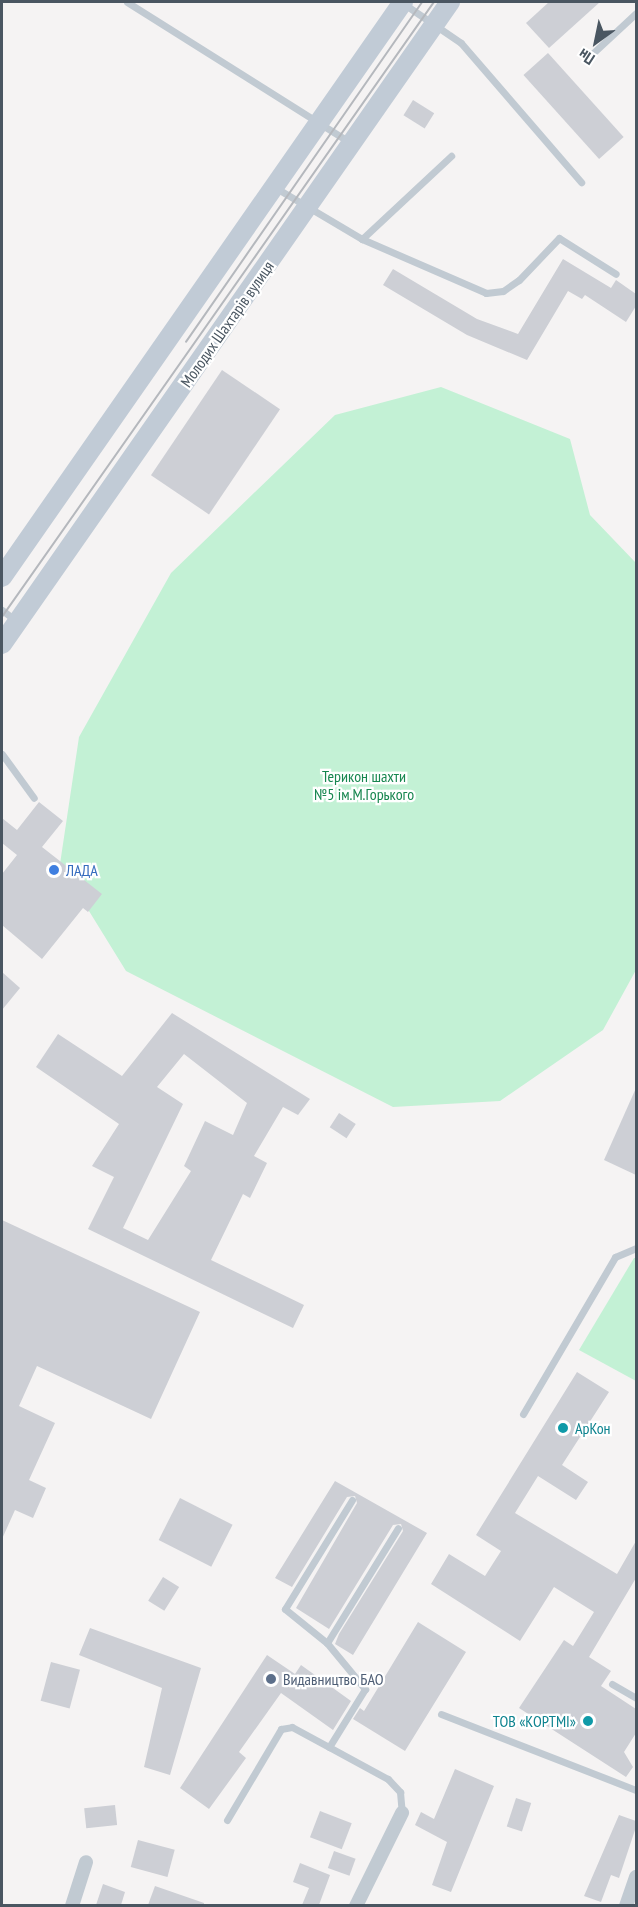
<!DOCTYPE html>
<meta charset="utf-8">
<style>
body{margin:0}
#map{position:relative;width:638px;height:1907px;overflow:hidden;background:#f5f3f3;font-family:"PT Sans Narrow",sans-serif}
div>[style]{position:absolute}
.green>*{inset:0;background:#c3f1d5}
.building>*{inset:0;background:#cdcfd5;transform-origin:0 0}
.lane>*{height:7px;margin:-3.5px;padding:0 3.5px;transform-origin:3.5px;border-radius:3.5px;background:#c1cad2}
.street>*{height:14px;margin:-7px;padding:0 7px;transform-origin:7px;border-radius:7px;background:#c1cad2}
.secondary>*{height:20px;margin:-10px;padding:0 10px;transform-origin:10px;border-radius:10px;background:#c1cbd6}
.tram>*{height:1.5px;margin:-0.75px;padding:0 0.75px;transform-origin:0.75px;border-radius:0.75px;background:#b5b8bd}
.dots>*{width:16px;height:16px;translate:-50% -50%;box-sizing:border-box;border:3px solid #fff;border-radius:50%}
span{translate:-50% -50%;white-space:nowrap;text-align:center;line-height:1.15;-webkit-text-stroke:4.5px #fff;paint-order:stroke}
.street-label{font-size:16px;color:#4a5661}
.park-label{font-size:16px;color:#17864f}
.shop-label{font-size:16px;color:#366cbe}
.left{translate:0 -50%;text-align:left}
.culture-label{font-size:16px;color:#0d838f}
.right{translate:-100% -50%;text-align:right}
.service-label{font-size:16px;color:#4e5e75}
.frame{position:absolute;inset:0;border:3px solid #4a5661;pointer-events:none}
.north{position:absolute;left:566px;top:12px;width:60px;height:60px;-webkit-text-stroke:4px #fff;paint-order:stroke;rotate:213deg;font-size:16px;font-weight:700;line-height:24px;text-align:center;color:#4a5661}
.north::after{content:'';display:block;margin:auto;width:21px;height:27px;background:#4a5661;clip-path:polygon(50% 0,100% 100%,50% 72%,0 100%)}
</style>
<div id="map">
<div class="green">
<div style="clip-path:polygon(441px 387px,570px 439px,590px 515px,636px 563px,636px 970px,603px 1030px,500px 1101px,393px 1107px,126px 971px,60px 864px,79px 737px,171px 573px,335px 415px)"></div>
<div style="clip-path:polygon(634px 1258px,636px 1258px,636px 1381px,579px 1350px)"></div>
</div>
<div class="building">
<div style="clip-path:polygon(549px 2px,600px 2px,549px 48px,526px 23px)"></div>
<div style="left:548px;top:53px;width:113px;height:33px;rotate:48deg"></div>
<div style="left:413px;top:100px;width:25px;height:18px;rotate:32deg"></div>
<div style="clip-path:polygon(563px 259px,611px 288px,616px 280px,636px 294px,636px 306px,626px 322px,585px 295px,582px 299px,568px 291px,527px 360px,467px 335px,383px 285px,393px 269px,477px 319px,518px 334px)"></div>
<div style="left:222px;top:370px;width:70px;height:127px;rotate:34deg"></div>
<div style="clip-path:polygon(39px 802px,63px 821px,42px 847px,102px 894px,88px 912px,83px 908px,42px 959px,2px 925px,2px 874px,17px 855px,2px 843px,2px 818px,17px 830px)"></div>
<div style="clip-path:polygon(2px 972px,20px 988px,2px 1010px)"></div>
<div style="clip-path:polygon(evenodd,172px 1013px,310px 1099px,298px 1115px,283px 1107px,254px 1156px,267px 1163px,250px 1198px,243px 1194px,211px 1260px,304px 1305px,293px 1328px,88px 1229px,114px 1177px,92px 1166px,119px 1124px,36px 1067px,58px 1034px,122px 1076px,172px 1013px,184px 1054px,247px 1103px,233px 1135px,205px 1121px,184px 1166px,191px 1171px,148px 1240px,123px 1228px,183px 1104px,157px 1087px,184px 1054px)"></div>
<div style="clip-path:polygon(636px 1088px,636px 1175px,604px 1160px)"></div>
<div style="left:339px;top:1113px;width:20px;height:17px;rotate:33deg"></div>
<div style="clip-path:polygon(2px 1220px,200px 1312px,151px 1419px,37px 1366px,19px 1406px,55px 1423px,29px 1480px,46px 1488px,33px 1518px,15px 1510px,2px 1539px)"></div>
<div style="clip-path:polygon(577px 1372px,609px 1392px,562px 1465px,588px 1482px,576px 1500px,538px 1476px,515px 1513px,617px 1574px,636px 1541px,636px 1578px,589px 1657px,611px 1671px,601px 1686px,636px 1709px,636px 1733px,624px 1752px,633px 1767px,626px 1777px,519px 1708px,564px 1640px,573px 1646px,594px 1612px,554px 1587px,520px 1641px,431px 1584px,449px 1554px,485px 1576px,501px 1551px,476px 1535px)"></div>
<div style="clip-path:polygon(335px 1481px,427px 1533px,353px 1655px,335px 1644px,339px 1634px,403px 1531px,401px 1524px,393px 1525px,329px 1629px,296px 1608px,357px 1503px,355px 1496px,347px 1497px,292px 1587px,275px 1578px)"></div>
<div style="left:180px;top:1498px;width:59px;height:47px;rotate:27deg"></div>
<div style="left:163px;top:1577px;width:19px;height:28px;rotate:32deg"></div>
<div style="clip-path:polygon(418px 1622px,466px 1652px,405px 1751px,353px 1719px,360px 1708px,364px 1711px)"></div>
<div style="clip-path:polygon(90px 1628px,201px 1668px,170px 1775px,144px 1767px,162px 1688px,79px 1655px)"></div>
<div style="clip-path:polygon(267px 1655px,295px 1674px,301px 1665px,351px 1701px,333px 1730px,281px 1693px,239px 1752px,246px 1758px,209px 1809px,180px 1788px)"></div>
<div style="left:51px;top:1662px;width:30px;height:40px;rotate:15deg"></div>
<div style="clip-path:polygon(455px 1769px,494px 1786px,451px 1892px,432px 1885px,447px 1842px,415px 1825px,421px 1812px,434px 1819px)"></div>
<div style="left:516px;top:1798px;width:16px;height:30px;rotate:18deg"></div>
<div style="left:115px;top:1805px;width:20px;height:31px;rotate:84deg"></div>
<div style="left:320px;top:1811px;width:34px;height:28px;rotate:21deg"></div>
<div style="clip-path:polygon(619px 1815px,636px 1821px,636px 1827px,619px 1878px,611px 1875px,601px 1902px,584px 1896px)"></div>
<div style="left:138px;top:1840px;width:38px;height:28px;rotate:15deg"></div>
<div style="left:334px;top:1851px;width:23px;height:18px;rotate:20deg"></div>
<div style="clip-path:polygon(300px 1863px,330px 1875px,319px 1905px,302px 1905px,309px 1888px,293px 1882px)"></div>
<div style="clip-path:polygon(103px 1884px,125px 1892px,121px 1905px,96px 1905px)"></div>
<div style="clip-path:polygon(155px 1886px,204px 1903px,204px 1905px,148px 1905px)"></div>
</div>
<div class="lane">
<div style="left:127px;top:2px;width:265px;rotate:32.2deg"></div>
<div style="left:404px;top:4px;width:69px;rotate:34.4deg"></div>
<div style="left:461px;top:43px;width:184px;rotate:49.2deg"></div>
<div style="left:593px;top:53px;width:59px;rotate:-42.9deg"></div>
<div style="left:276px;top:188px;width:100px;rotate:30.7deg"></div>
<div style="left:362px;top:239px;width:122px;rotate:-43deg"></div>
<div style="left:362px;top:239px;width:135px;rotate:23.5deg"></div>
<div style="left:486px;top:293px;width:17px;rotate:-7deg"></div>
<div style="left:503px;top:291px;width:19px;rotate:-35deg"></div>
<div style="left:519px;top:280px;width:58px;rotate:-46.4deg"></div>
<div style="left:559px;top:238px;width:67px;rotate:32.3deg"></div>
<div style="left:2px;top:610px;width:16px;rotate:38deg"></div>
<div style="left:2px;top:754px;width:54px;rotate:54deg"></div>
<div style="left:523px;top:1414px;width:182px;rotate:-59.6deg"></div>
<div style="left:615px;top:1257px;width:23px;rotate:-23deg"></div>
<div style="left:352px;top:1500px;width:128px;rotate:121.6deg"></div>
<div style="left:285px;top:1609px;width:54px;rotate:39deg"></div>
<div style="left:327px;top:1643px;width:60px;rotate:50.4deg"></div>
<div style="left:365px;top:1689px;width:68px;rotate:121.8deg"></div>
<div style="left:329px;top:1747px;width:67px;rotate:28.5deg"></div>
<div style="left:388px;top:1779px;width:18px;rotate:47deg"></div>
<div style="left:400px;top:1792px;width:21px;rotate:85deg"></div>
<div style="left:327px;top:1643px;width:135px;rotate:-58.3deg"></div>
<div style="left:612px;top:1684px;width:28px;rotate:30deg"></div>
<div style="left:441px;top:1714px;width:209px;rotate:21.3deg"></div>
<div style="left:227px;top:1820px;width:106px;rotate:-59.3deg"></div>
<div style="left:281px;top:1729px;width:11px;rotate:-10deg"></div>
<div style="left:292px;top:1727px;width:42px;rotate:28.4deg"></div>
</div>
<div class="street">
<div style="left:72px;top:1906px;width:46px;rotate:-72.3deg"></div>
<div style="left:356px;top:1906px;width:104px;rotate:-63.7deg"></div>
<div style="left:626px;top:1906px;width:31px;rotate:-71deg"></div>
</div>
<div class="secondary">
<div style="left:2px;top:577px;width:701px;rotate:-55.11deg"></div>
<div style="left:2px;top:644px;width:783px;rotate:-55.09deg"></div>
</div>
<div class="tram">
<div style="left:186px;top:342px;width:414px;rotate:-55.2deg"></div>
<div style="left:2px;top:617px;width:752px;rotate:-54.91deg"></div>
</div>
<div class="dots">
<div style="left:54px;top:870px;background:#3f7fe0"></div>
<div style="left:563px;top:1428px;background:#0f9aa8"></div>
<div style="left:271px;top:1679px;background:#5c6f8a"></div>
<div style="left:588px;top:1721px;background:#0f9aa8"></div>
</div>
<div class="street-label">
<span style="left:227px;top:324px;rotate:-55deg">Молодих Шахтарів вулиця</span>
</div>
<div class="park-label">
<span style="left:364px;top:785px">Терикон шахти<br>№5 ім.М.Горького</span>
</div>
<div class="shop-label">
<span class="left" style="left:66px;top:870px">ЛАДА</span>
</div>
<div class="culture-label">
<span class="left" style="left:575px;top:1428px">АрКон</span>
<span class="right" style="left:576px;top:1721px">ТОВ «КОРТМІ»</span>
</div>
<div class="service-label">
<span class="left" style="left:283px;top:1679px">Видавництво БАО</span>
</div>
<div class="frame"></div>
<div class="north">Пн</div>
</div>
